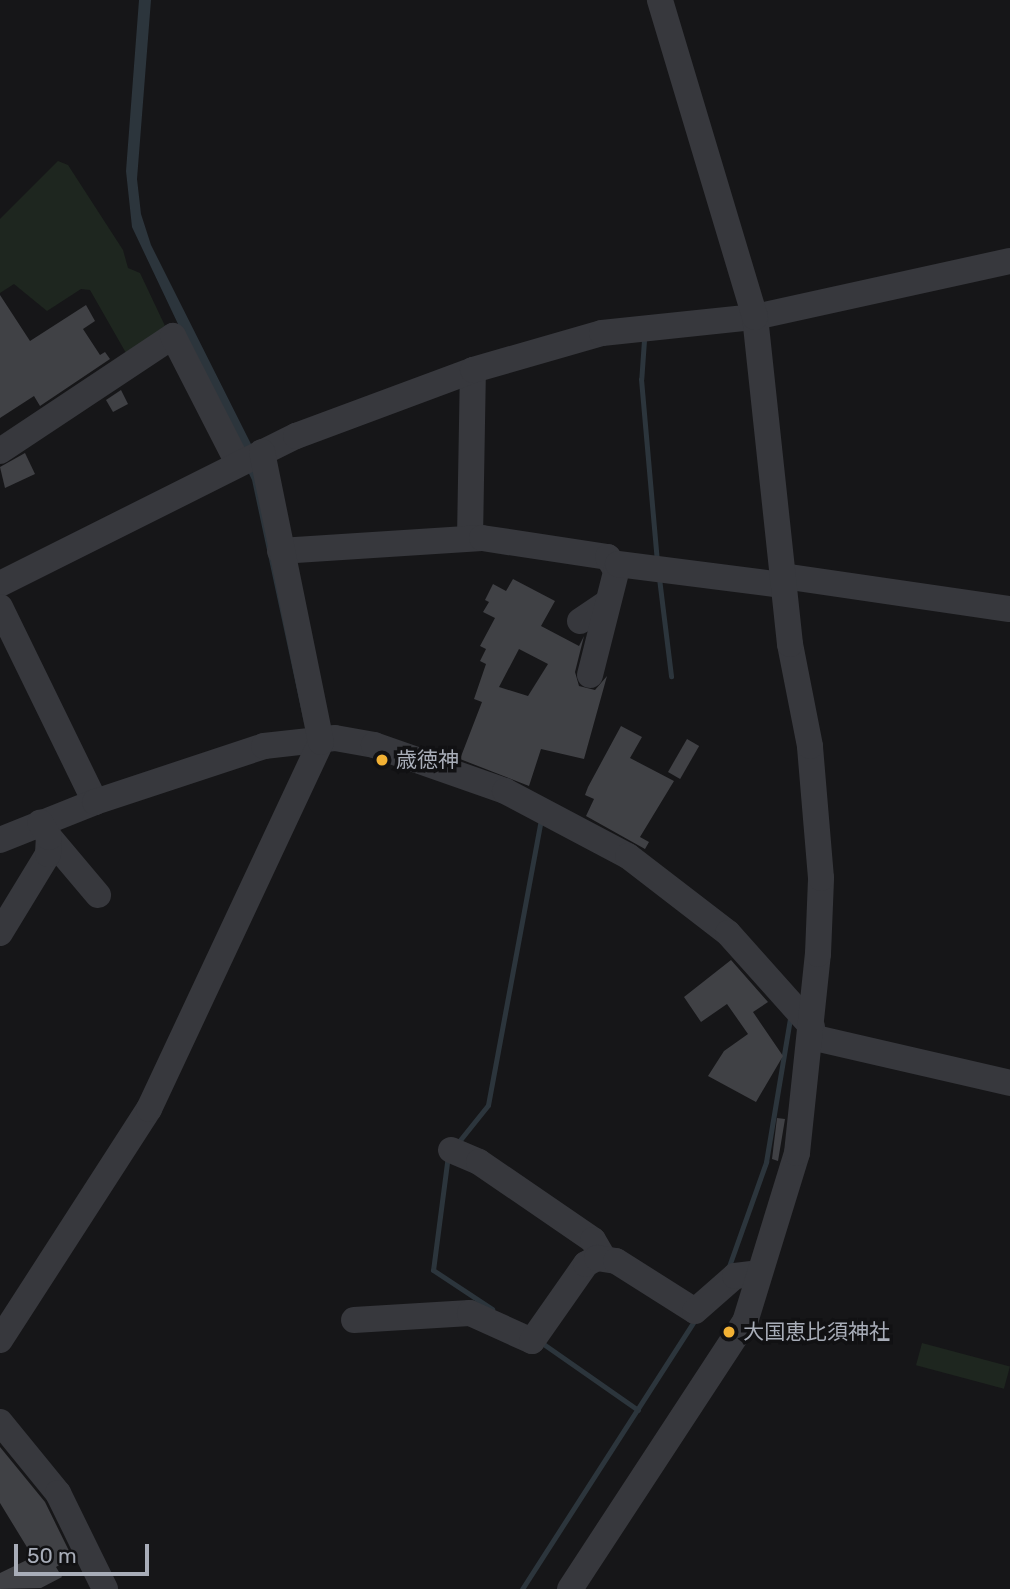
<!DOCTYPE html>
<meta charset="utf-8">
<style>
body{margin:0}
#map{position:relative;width:1010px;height:1589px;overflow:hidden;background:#161618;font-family:Rubik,"Noto Sans JP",sans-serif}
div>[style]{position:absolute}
.green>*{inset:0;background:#1e261f;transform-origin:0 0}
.water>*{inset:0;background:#2c353c}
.stream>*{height:5px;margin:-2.5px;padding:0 2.5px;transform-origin:2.5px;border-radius:2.5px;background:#2c353c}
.building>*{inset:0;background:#404145;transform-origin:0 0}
.minor>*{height:26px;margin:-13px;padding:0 13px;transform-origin:13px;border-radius:13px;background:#37383d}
.dots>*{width:19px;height:19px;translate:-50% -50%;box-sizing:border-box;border:4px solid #111113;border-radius:50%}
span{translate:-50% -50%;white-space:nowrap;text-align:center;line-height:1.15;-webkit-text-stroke:7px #111113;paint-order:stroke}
.poi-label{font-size:21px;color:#a8adb8}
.left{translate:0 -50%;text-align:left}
.scale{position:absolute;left:14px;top:1544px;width:135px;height:32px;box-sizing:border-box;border:4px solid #a8adb8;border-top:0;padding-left:9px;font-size:21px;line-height:24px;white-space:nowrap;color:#a8adb8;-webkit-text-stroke:5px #111113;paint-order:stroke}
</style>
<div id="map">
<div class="green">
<div style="clip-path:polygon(58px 161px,68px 165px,123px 250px,128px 268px,140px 273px,166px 328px,126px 353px,90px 290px,81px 289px,47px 311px,14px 284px,0 293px,0 219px)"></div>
<div style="left:922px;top:1343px;width:91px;height:23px;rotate:15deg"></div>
</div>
<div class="water">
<div style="clip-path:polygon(139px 0,151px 0,137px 179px,141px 214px,151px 245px,251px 444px,306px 732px,252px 480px,132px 227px,126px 171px)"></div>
</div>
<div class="stream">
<div style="left:644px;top:340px;width:39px;rotate:94deg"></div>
<div style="left:641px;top:379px;width:184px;rotate:85deg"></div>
<div style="left:659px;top:578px;width:99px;rotate:83deg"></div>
<div style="left:456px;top:1145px;width:51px;rotate:-51.3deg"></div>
<div style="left:488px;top:1105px;width:290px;rotate:-79.5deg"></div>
<div style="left:448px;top:1155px;width:116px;rotate:97.4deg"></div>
<div style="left:433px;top:1270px;width:71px;rotate:33.5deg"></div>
<div style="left:728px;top:1269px;width:114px;rotate:-70.4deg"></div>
<div style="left:766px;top:1162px;width:146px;rotate:-80.5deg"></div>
<div style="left:542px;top:1343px;width:117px;rotate:34.9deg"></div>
<div style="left:522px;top:1589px;width:322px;rotate:-57.3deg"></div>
</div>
<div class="building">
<div style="clip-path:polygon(0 295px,30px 341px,86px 305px,95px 321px,83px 329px,100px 355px,105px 352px,110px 359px,40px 406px,34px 396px,0 418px)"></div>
<div style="clip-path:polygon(121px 390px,128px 404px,113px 412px,106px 400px)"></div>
<div style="clip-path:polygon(25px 453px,35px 474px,5px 488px,0 467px)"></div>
<div style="clip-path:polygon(evenodd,513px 579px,555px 601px,541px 626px,579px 646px,584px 636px,575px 672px,579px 686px,595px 690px,607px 676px,584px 759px,541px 749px,529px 786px,460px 759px,482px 702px,474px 699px,486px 664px,480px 661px,486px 649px,480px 646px,495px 618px,483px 612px,489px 602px,485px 600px,493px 584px,506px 591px,513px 579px,519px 649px,548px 664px,528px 696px,499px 687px,519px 649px)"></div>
<div style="clip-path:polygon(621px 726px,642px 737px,630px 758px,674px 781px,640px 837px,649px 842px,645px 849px,586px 816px,594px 799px,585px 795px,588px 787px)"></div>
<div style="left:687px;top:739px;width:14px;height:38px;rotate:30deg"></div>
<div style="clip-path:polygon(731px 960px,768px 1002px,753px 1012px,783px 1056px,756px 1102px,708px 1076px,724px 1051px,748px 1034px,727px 1004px,701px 1022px,684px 997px)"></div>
<div style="clip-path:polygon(777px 1118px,785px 1119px,778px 1161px,772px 1159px)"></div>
<div style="clip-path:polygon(0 1447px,45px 1502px,72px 1557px,56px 1567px,62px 1577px,41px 1588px,0 1589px,0 1573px,33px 1557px,0 1503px)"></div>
</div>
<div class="minor">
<div style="left:0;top:451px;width:208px;rotate:-33.6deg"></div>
<div style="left:173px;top:336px;width:143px;rotate:62.9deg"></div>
<div style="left:470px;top:538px;width:168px;rotate:-89deg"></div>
<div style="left:280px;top:551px;width:202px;rotate:-3.7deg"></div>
<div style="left:482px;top:538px;width:127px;rotate:8.6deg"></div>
<div style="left:608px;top:557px;width:12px;rotate:59deg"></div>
<div style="left:783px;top:576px;width:229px;rotate:8.3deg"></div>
<div style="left:0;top:584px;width:331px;rotate:-26.6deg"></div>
<div style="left:296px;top:436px;width:189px;rotate:-20.4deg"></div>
<div style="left:473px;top:370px;width:134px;rotate:-16deg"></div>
<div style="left:602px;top:333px;width:154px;rotate:-6deg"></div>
<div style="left:755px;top:317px;width:261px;rotate:-12.4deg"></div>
<div style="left:0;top:607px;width:217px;rotate:64deg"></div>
<div style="left:580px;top:621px;width:30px;rotate:-34deg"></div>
<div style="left:590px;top:675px;width:114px;rotate:-75.8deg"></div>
<div style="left:618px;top:564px;width:166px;rotate:7.3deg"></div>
<div style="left:49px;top:837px;width:76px;rotate:49.8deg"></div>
<div style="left:0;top:840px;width:102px;rotate:-21.8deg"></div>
<div style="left:95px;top:802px;width:178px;rotate:-18.3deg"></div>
<div style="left:264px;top:746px;width:71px;rotate:-6.4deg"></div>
<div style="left:335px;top:738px;width:40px;rotate:10deg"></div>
<div style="left:374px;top:745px;width:139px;rotate:19.3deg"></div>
<div style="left:505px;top:791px;width:139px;rotate:27.9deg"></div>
<div style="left:628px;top:856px;width:126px;rotate:37.6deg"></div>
<div style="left:728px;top:933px;width:126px;rotate:48.2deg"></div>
<div style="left:0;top:933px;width:92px;rotate:-58.7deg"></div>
<div style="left:48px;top:854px;width:17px;rotate:-87deg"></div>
<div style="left:49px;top:837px;width:17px;rotate:-121deg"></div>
<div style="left:811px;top:1037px;width:204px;rotate:13deg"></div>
<div style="left:451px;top:1150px;width:30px;rotate:23deg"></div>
<div style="left:479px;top:1162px;width:138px;rotate:34.4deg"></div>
<div style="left:593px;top:1240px;width:20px;rotate:60deg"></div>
<div style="left:354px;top:1320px;width:116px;rotate:-3.5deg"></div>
<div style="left:470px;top:1313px;width:68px;rotate:24.3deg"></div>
<div style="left:532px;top:1341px;width:94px;rotate:-55deg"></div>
<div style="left:586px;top:1264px;width:13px;rotate:-29deg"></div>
<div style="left:597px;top:1258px;width:19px;rotate:9deg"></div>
<div style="left:616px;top:1261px;width:93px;rotate:32.3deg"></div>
<div style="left:695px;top:1311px;width:53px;rotate:-41.2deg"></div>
<div style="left:735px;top:1276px;width:23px;rotate:-7deg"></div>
<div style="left:0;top:1340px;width:275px;rotate:-57.2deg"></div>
<div style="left:149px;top:1109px;width:405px;rotate:-64.9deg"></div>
<div style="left:321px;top:742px;width:296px;rotate:-101.5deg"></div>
<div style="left:0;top:1422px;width:92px;rotate:50.8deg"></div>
<div style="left:58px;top:1493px;width:107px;rotate:63.9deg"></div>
<div style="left:570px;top:1589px;width:319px;rotate:-56.8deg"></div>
<div style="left:745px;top:1322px;width:177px;rotate:-72.9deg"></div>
<div style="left:797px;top:1153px;width:200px;rotate:-84deg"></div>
<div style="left:818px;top:954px;width:76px;rotate:-87.7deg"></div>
<div style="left:821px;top:878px;width:132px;rotate:-94.8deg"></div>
<div style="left:810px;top:746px;width:104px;rotate:-101.1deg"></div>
<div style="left:790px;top:644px;width:329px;rotate:-96.1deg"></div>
<div style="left:755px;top:317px;width:331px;rotate:-106.7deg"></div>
</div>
<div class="dots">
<div style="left:382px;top:760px;background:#f2b134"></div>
<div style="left:729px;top:1332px;background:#f2b134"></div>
</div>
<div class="poi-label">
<span class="left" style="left:396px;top:760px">歳徳神</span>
<span class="left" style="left:743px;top:1332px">大国恵比須神社</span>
</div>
<div class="scale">50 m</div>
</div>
